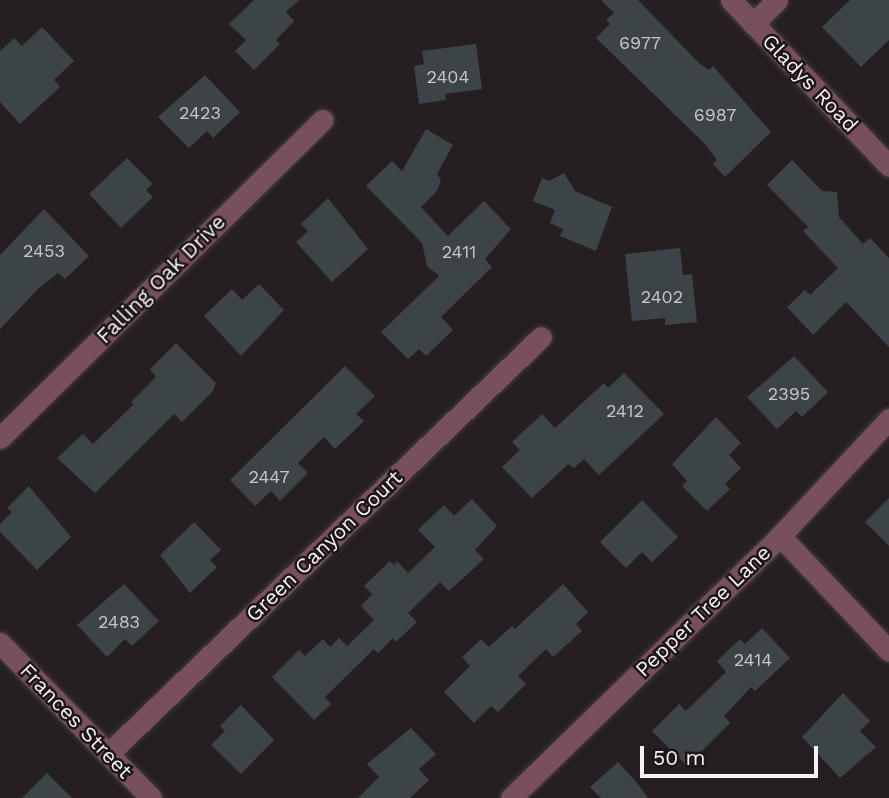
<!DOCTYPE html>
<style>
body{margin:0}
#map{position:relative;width:889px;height:798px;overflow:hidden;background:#261f21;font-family:"Work Sans",sans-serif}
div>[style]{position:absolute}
.building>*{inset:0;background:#3d4447}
.roads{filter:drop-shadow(0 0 2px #433c3e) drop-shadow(0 0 2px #433c3e)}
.street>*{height:21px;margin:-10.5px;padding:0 10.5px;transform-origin:10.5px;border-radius:10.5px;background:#77505c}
span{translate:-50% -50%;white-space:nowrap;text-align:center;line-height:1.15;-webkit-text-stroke:5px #1c1618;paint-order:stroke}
.number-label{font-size:18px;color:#c8c6c7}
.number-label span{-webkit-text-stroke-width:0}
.street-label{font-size:21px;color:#f6f1f2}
.scale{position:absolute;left:640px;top:746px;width:178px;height:32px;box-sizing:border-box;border:4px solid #f6f1f2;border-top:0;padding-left:9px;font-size:21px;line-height:24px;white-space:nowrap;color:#f6f1f2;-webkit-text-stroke:5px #1c1618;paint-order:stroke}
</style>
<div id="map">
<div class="building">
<div style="clip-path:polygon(254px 0,299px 0,286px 12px,294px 21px,276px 40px,280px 44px,254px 70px,235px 51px,246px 40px,229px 24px)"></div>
<div style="clip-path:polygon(601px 0,638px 0,699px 63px,709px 70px,713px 66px,771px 132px,725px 177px,713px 164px,717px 160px,705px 144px,596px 38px,610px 24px,606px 20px,614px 13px)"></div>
<div style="clip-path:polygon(850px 0,889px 0,889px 40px,861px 67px,822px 27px)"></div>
<div style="clip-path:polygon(42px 27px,74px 61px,54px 80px,60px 87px,20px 124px,0 102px,0 51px,14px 38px,22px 46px)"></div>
<div style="clip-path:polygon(476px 44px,482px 89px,445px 94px,446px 100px,419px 104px,414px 66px,424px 64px,422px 51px)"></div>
<div style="clip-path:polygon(205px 75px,240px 112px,213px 138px,207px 131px,189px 148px,158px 117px)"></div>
<div style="clip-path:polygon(426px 129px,453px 145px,437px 174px,441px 181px,437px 191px,421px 207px,448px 236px,484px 201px,511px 229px,485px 259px,492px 267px,441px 317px,453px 330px,426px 356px,419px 349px,408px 359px,381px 332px,439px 276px,427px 266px,422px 243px,366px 186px,392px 161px,402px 171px)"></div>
<div style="clip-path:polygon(127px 158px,153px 184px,146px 190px,153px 197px,121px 228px,89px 194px)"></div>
<div style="clip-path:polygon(792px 160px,822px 191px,837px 192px,839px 217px,863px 244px,870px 238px,889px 258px,889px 347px,846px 302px,813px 335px,787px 307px,805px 290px,810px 295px,838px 268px,803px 231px,808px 227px,767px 185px)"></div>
<div style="clip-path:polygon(564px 173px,575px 191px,612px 207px,596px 251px,560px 236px,563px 229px,550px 223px,555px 210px,533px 201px,542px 178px,549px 181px)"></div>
<div style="clip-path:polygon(328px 198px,368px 249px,332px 282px,296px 242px,308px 231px,301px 224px)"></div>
<div style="clip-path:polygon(44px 209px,89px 256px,65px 279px,58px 273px,38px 289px,0 329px,0 255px)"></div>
<div style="clip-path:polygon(680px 248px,683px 275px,692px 274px,697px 322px,665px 325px,665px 318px,632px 321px,625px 254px)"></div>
<div style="clip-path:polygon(259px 284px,284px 310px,241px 356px,204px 316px,232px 289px,242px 300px)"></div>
<div style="clip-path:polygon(176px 343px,216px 383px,213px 391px,182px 422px,174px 414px,95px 493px,57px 458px,83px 434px,93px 444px,134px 404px,131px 402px,156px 377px,150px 369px)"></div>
<div style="clip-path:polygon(794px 356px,828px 392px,802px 417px,796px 411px,777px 429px,747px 397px)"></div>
<div style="clip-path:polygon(345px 366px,375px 396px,356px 414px,364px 421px,335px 449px,324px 437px,298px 463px,308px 473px,280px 501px,271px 491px,255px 506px,230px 480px)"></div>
<div style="clip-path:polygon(624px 373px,664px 414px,599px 475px,584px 459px,574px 468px,568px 464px,532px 498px,502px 467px,520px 450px,512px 442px,542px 414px,555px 428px,604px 383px,608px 388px)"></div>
<div style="clip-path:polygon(716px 417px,741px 443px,729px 455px,741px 468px,725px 484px,730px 489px,707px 511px,682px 486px,687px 481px,672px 464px)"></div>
<div style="clip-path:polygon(29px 486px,71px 537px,37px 570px,0 532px,0 524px,12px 512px,7px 508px)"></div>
<div style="clip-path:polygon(889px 498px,889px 546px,865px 522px)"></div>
<div style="clip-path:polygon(472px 499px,497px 526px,475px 550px,484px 559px,449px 591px,440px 582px,408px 613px,417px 622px,396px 642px,393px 638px,378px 653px,374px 649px,325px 697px,331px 704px,314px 720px,272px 677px,299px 650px,305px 656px,323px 639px,330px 647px,339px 638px,347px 646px,374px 620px,361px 606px,372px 594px,364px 586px,390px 561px,394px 565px,397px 561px,408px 573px,435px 547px,418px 530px,444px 505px,454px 516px)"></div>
<div style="clip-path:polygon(642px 500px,678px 537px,652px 562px,642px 552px,626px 568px,600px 542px)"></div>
<div style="clip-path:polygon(194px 522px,221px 550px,210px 560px,217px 567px,190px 593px,160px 555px)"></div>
<div style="clip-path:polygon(124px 584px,159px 621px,132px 646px,125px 639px,107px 657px,77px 625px)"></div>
<div style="clip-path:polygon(563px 584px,588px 612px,576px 624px,582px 631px,553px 657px,546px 649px,518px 676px,526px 684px,498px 712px,491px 706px,474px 723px,444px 692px,470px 666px,462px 657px,481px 639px,489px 647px,512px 626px,515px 629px)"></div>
<div style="clip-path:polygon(762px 628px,790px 658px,755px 691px,751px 687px,724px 716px,730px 723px,687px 766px,652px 731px,679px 704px,686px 711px,726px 672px,717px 661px,740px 639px,745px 644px)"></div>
<div style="clip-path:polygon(843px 693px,870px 721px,860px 731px,876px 747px,840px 778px,802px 737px)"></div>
<div style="clip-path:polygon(241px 705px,274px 740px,241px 774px,211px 745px,225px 731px,220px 726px)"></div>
<div style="clip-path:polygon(411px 728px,436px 754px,419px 769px,429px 780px,410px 798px,358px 798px,379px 777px,367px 764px)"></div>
<div style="clip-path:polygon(618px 762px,637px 783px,648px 798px,601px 798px,590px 787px)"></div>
<div style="clip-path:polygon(47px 773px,72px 798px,22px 798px)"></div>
</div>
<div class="roads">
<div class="street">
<div style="left:731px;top:0;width:229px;rotate:46.4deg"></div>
<div style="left:753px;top:24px;width:34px;rotate:-45deg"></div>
<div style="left:0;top:438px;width:453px;rotate:-44.6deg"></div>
<div style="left:780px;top:536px;width:158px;rotate:46.5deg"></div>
<div style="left:0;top:643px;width:216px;rotate:45.7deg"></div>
<div style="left:108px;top:754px;width:601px;rotate:-43.92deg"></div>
<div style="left:511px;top:798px;width:376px;rotate:-44.2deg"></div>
<div style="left:780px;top:536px;width:160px;rotate:-47deg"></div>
</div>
</div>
<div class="number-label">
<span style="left:640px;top:43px">6977</span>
<span style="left:448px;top:77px">2404</span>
<span style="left:200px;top:113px">2423</span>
<span style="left:715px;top:115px">6987</span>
<span style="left:44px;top:251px">2453</span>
<span style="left:459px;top:252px">2411</span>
<span style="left:662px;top:297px">2402</span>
<span style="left:789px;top:394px">2395</span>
<span style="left:625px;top:411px">2412</span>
<span style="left:269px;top:477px">2447</span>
<span style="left:119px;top:622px">2483</span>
<span style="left:753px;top:660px">2414</span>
</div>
<div class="street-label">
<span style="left:810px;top:83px;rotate:46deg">Gladys Road</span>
<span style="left:161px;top:279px;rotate:-45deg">Falling Oak Drive</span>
<span style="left:324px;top:546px;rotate:-44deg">Green Canyon Court</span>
<span style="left:703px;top:611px;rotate:-44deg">Pepper Tree Lane</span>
<span style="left:76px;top:721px;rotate:46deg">Frances Street</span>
</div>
<div class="scale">50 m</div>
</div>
